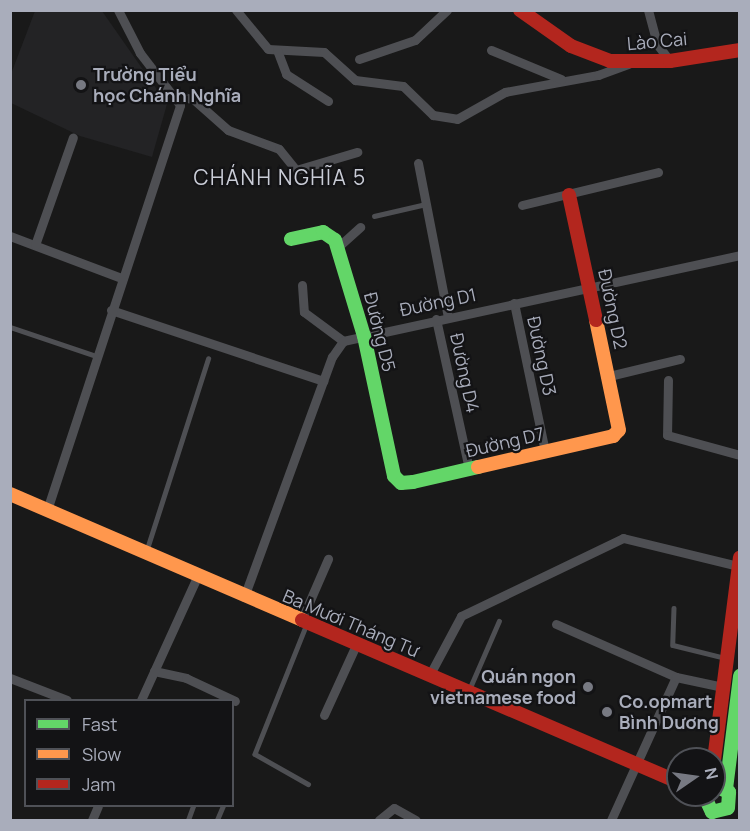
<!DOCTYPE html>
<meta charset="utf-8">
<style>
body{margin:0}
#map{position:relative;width:750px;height:831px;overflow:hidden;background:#191919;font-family:Manrope,sans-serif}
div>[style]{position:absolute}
.built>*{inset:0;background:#232325}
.lane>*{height:4.5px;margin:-2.25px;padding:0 2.25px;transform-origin:2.25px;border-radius:2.25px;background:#4e4f53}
.street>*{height:9px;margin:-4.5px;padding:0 4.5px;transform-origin:4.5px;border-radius:4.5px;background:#4e4f53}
.fast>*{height:14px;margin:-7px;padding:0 7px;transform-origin:7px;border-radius:7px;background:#63d668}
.slow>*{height:14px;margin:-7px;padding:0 7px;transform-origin:7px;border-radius:7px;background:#ff974d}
.jam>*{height:14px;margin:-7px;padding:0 7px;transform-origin:7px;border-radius:7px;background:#b3261e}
.dots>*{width:16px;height:16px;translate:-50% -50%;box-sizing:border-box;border:3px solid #131315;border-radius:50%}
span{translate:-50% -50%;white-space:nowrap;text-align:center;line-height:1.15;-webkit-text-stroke:4.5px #131315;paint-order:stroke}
.street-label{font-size:18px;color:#a9adbb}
.poi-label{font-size:18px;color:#a9adbb;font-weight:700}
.left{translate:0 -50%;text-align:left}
.right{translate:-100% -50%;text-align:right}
.quarter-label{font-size:21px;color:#cacdd7;letter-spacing:1.5px}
.frame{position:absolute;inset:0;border:12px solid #a9adbb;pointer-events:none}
.legend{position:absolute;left:24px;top:699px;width:210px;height:108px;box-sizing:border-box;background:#131315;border:2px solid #4f5157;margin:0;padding:8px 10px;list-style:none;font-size:18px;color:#a9adbb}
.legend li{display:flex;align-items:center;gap:12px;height:30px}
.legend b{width:30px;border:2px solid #4f5157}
.north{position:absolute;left:666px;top:747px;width:60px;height:60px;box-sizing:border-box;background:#131315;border:2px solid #4f5157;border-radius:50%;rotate:77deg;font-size:16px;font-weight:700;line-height:24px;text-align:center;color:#a9adbb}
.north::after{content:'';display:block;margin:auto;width:21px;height:27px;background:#777982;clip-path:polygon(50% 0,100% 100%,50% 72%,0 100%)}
</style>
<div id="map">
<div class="built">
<div style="clip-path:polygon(35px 11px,102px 11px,167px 104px,152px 157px,80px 136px,11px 103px,11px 74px)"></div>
</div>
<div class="lane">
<div style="left:374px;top:216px;width:53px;rotate:-13deg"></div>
<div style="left:10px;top:327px;width:91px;rotate:18.6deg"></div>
<div style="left:146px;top:552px;width:203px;rotate:-72.2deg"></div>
<div style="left:674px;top:608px;width:37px;rotate:92deg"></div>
<div style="left:673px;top:645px;width:54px;rotate:14deg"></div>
<div style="left:307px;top:624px;width:140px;rotate:111.8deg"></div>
<div style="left:255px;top:754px;width:61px;rotate:29.5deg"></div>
<div style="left:469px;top:690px;width:75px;rotate:-66.5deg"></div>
<div style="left:188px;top:820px;width:15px;rotate:-70deg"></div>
<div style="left:217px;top:820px;width:15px;rotate:-67deg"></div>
</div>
<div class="street">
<div style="left:236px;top:10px;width:50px;rotate:50.6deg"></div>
<div style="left:268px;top:49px;width:56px;rotate:3.1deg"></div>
<div style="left:324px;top:52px;width:42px;rotate:42.1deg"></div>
<div style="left:355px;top:80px;width:48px;rotate:7.1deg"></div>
<div style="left:403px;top:86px;width:42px;rotate:44deg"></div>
<div style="left:433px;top:115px;width:24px;rotate:9deg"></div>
<div style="left:457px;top:119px;width:55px;rotate:-29.4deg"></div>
<div style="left:505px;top:92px;width:95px;rotate:-10.4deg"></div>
<div style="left:598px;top:75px;width:32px;rotate:-20deg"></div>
<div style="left:648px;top:10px;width:35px;rotate:75deg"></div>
<div style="left:657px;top:44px;width:21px;rotate:53deg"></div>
<div style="left:277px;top:50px;width:26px;rotate:69deg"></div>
<div style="left:286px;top:74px;width:50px;rotate:32.7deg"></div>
<div style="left:491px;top:50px;width:76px;rotate:22.5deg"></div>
<div style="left:359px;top:59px;width:59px;rotate:-18.7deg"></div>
<div style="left:415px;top:40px;width:44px;rotate:-43.2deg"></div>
<div style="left:176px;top:96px;width:17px;rotate:10deg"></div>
<div style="left:193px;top:99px;width:47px;rotate:41.5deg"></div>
<div style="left:228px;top:130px;width:54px;rotate:20.4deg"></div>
<div style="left:279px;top:149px;width:27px;rotate:51deg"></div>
<div style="left:296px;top:170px;width:64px;rotate:-16.4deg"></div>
<div style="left:418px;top:163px;width:157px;rotate:79deg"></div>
<div style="left:522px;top:205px;width:140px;rotate:-13.6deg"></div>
<div style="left:10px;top:236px;width:119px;rotate:20.7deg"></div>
<div style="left:35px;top:245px;width:114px;rotate:-70.6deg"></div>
<div style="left:338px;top:247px;width:30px;rotate:-42deg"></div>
<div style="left:302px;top:285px;width:27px;rotate:86deg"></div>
<div style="left:304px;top:312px;width:49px;rotate:36.6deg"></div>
<div style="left:514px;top:303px;width:151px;rotate:78.2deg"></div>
<div style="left:111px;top:310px;width:224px;rotate:18.5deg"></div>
<div style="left:436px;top:319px;width:154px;rotate:77.6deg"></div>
<div style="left:609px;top:376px;width:73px;rotate:-13.5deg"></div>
<div style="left:668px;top:380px;width:55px;rotate:91deg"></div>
<div style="left:667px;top:435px;width:76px;rotate:15.3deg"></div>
<div style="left:47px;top:510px;width:426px;rotate:-71.8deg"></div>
<div style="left:180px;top:105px;width:66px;rotate:-127.6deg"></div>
<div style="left:140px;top:53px;width:48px;rotate:-117.1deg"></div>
<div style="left:244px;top:597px;width:256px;rotate:-69.9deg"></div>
<div style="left:332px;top:357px;width:19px;rotate:-55deg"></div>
<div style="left:343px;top:341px;width:406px;rotate:-12.2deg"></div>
<div style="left:301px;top:621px;width:68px;rotate:-66.5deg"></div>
<div style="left:556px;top:624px;width:131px;rotate:23.8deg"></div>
<div style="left:154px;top:671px;width:33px;rotate:12deg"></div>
<div style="left:186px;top:678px;width:54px;rotate:25.1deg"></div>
<div style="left:429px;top:676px;width:68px;rotate:-61.9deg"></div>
<div style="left:461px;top:616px;width:180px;rotate:-25.7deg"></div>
<div style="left:623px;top:538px;width:118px;rotate:13.7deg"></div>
<div style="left:10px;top:678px;width:61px;rotate:21.1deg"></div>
<div style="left:141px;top:700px;width:135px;rotate:-65.5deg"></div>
<div style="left:324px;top:715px;width:77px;rotate:-65.4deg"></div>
<div style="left:92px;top:820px;width:15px;rotate:-67deg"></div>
<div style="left:379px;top:820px;width:19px;rotate:-39deg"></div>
<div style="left:394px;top:808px;width:25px;rotate:29deg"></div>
<div style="left:611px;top:820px;width:157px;rotate:-65.6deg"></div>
<div style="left:676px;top:677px;width:48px;rotate:12deg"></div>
</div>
<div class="fast">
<div style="left:291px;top:239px;width:33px;rotate:-12deg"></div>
<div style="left:323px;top:232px;width:14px;rotate:34deg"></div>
<div style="left:335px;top:240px;width:100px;rotate:73.2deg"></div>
<div style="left:364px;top:336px;width:143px;rotate:77.9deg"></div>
<div style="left:394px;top:476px;width:10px;rotate:45deg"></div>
<div style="left:401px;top:483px;width:12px;rotate:-5deg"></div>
<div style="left:413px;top:482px;width:67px;rotate:-13deg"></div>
<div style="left:726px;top:789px;width:114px;rotate:-82.9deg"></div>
<div style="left:704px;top:795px;width:19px;rotate:65deg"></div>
<div style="left:712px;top:812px;width:16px;rotate:-14deg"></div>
<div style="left:728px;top:808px;width:16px;rotate:-86deg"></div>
<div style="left:729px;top:792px;width:16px;rotate:-158deg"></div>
</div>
<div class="slow">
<div style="left:478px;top:467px;width:139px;rotate:-12.9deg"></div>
<div style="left:613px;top:436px;width:8px;rotate:-45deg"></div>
<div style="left:619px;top:430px;width:112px;rotate:-101.8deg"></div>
<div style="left:10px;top:494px;width:318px;rotate:23.3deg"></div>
</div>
<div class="jam">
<div style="left:520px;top:10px;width:62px;rotate:35.2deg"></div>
<div style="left:571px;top:46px;width:42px;rotate:21deg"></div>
<div style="left:610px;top:61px;width:60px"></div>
<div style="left:670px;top:61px;width:71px;rotate:-8.9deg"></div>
<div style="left:569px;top:195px;width:128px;rotate:77.8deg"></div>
<div style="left:302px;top:620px;width:409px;rotate:23.3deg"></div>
<div style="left:714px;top:760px;width:204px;rotate:-82.7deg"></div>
</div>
<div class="dots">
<div style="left:81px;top:85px;background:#777982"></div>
<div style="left:588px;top:687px;background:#777982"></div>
<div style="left:607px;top:712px;background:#777982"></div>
</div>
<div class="street-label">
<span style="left:657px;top:41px;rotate:-5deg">Lào Cai</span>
<span style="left:438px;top:302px;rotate:-12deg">Đường D1</span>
<span style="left:613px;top:309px;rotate:78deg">Đường D2</span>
<span style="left:380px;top:332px;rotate:76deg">Đường D5</span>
<span style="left:542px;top:356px;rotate:78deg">Đường D3</span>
<span style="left:465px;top:373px;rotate:78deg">Đường D4</span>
<span style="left:505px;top:442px;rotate:-13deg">Đường D7</span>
<span style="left:351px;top:623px;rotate:23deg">Ba Mươi Tháng Tư</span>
</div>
<div class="poi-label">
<span class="left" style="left:93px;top:85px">Trường Tiểu<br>học Chánh Nghĩa</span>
<span class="right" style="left:576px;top:687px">Quán ngon<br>vietnamese food</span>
<span class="left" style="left:619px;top:712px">Co.opmart<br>Bình Dương</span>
</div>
<div class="quarter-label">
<span style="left:280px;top:177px">CHÁNH NGHĨA 5</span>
</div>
<div class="frame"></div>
<ul class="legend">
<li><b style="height:8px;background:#63d668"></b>Fast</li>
<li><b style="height:8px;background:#ff974d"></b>Slow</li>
<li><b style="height:8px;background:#b3261e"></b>Jam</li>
</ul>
<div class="north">N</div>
</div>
